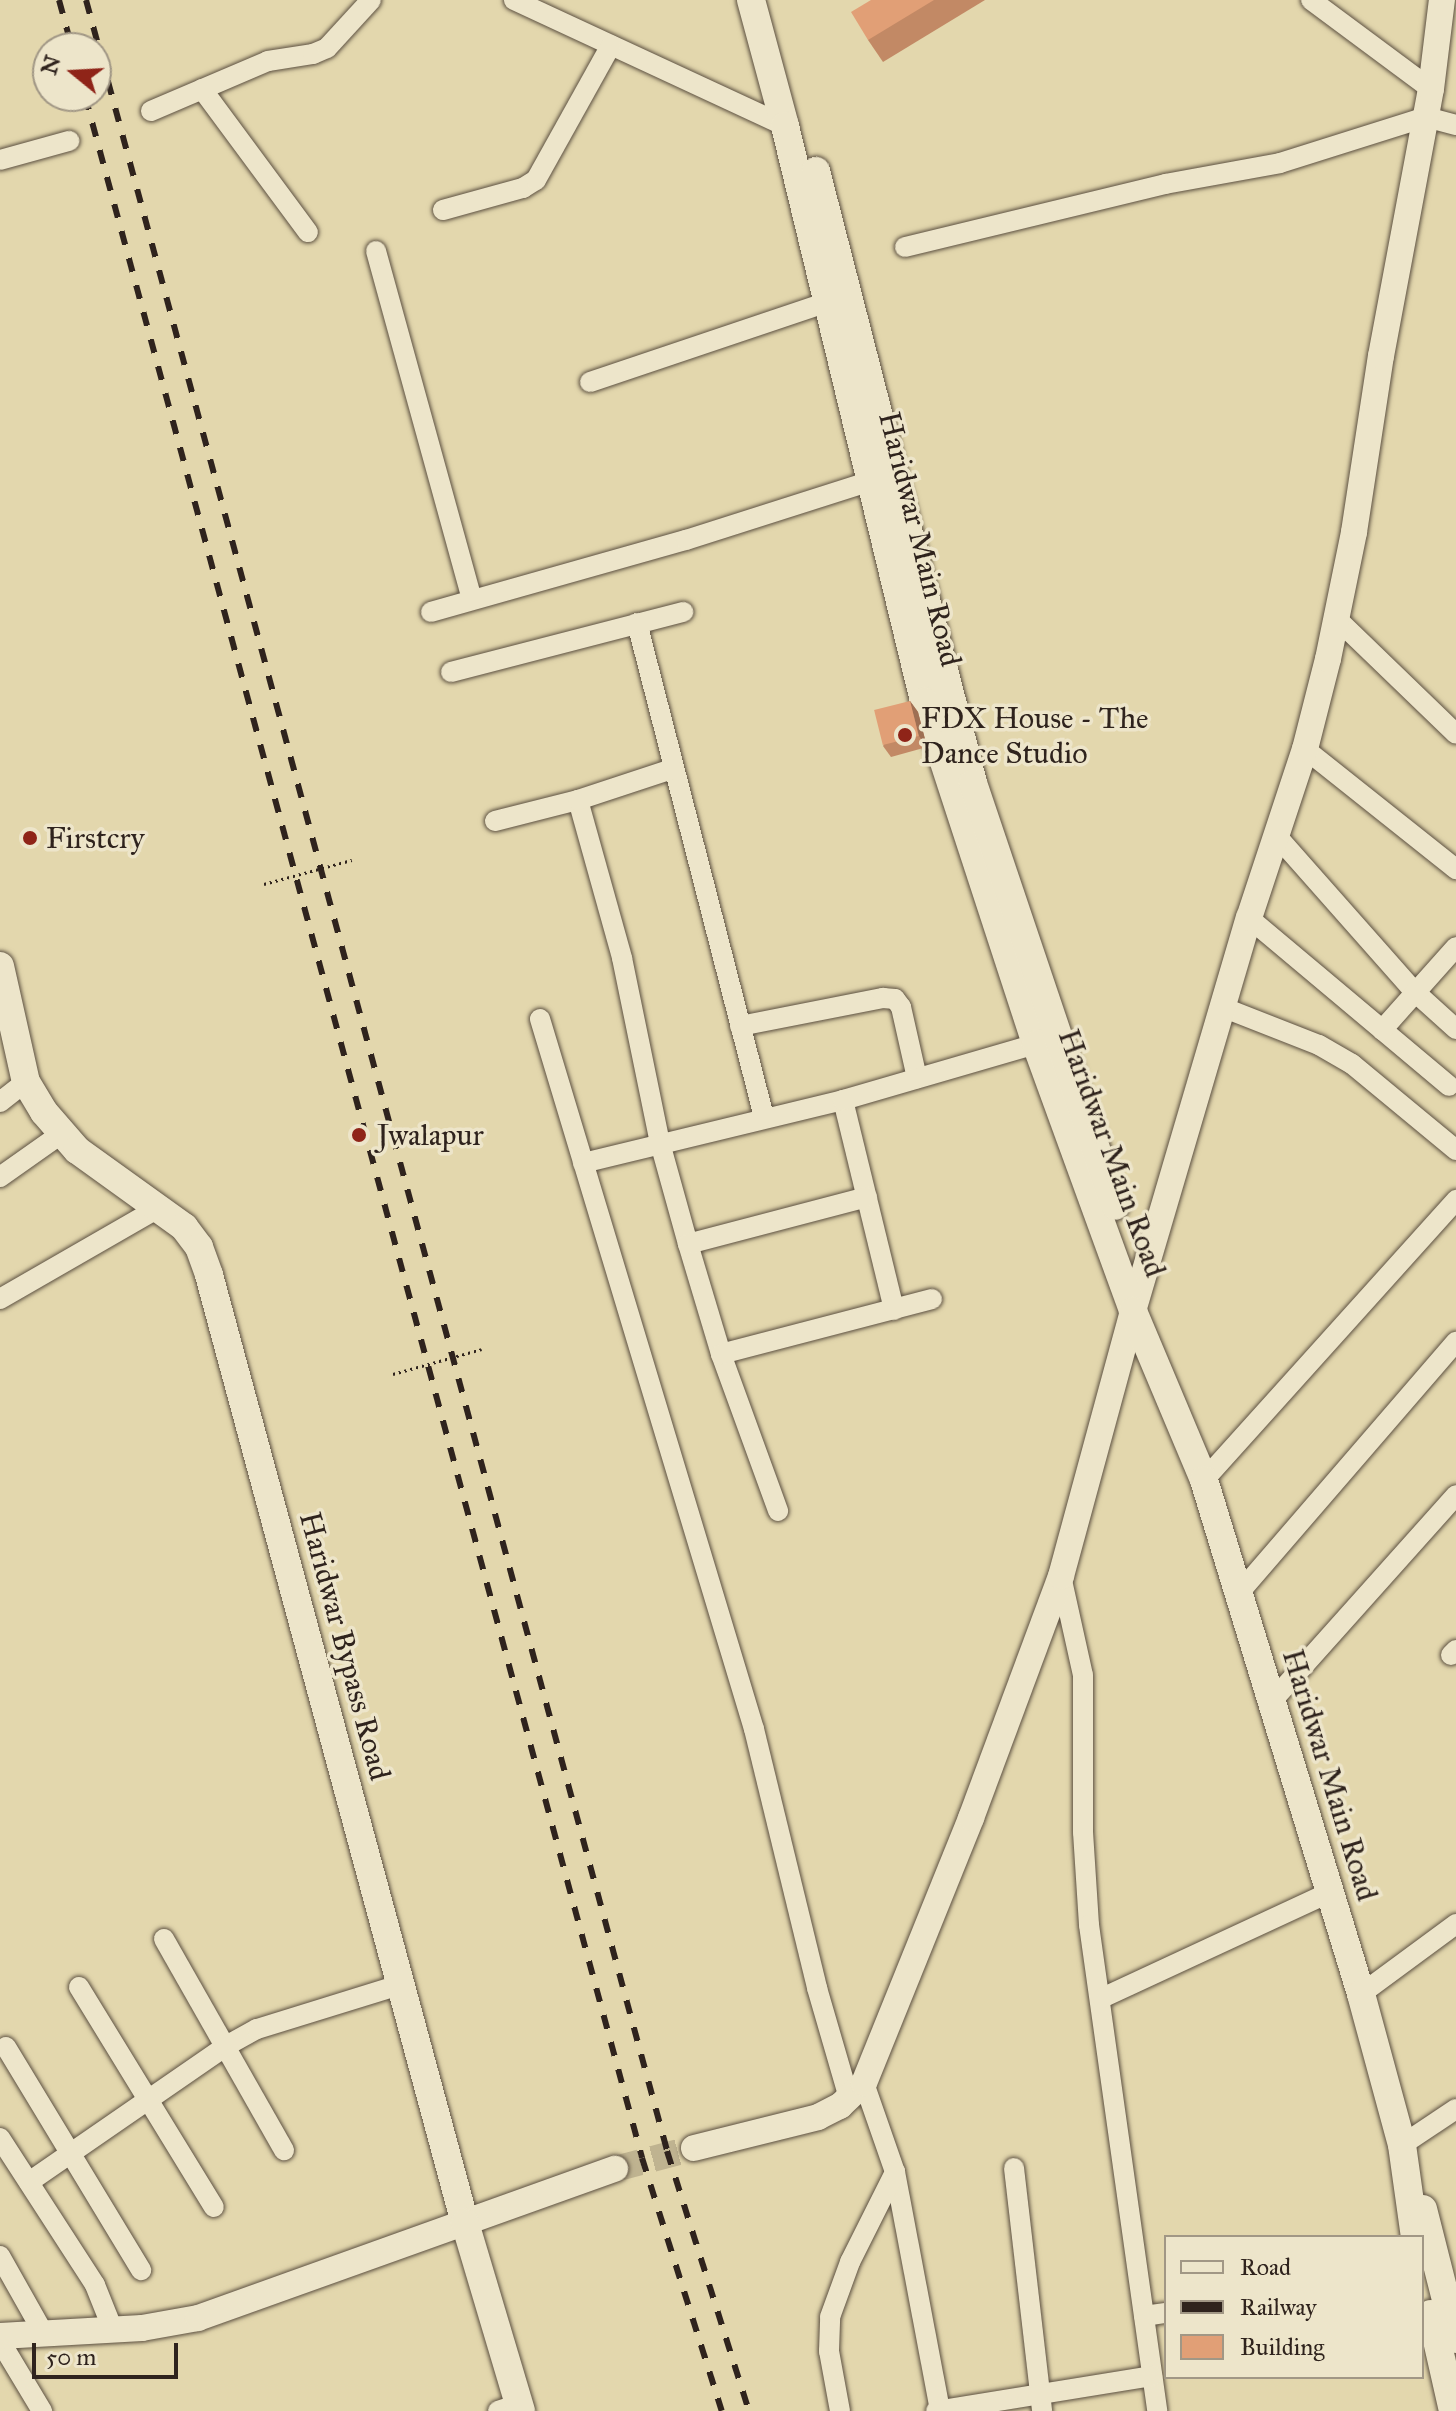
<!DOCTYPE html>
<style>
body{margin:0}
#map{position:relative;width:1456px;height:2411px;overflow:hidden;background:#e3d7ad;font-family:"IM FELL Great Primer",serif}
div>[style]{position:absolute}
.tertiary-tunnel>*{height:26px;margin-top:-13px;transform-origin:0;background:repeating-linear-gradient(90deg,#bfb390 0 26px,transparent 0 39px)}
.roads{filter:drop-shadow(0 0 2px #5c5041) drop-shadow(0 0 2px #5c5041)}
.minor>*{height:20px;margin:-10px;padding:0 10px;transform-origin:10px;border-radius:10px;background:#ede5ca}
.tertiary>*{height:26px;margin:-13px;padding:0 13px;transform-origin:13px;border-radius:13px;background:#ede5ca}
.secondary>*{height:28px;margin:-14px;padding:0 14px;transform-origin:14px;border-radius:14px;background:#ede5ca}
.rail>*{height:6px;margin-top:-3px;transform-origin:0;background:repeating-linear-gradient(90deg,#2f231d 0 14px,transparent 0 28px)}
.path-bridge>*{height:3px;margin-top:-1.5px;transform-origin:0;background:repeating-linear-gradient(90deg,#2f231d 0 2px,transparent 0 6px)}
.wall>*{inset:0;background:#c28965}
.shaded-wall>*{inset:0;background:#9e6f53}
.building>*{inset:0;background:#e19f76;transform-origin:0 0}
.dots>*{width:22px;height:22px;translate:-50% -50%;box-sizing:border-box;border:4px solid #ede5ca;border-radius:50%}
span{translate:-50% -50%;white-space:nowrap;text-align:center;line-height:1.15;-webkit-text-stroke:7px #ede5ca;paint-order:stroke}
.street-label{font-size:30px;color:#2f231d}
.poi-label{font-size:30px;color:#2f231d}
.left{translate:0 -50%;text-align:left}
.legend{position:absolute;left:1164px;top:2235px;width:260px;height:144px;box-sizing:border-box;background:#ede5ca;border:2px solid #a19785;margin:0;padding:10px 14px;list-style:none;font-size:24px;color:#2f231d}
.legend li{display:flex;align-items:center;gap:16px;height:40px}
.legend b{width:40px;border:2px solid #a19785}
.north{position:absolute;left:32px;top:32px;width:80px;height:80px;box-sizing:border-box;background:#ede5ca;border:2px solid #a19785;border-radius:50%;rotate:288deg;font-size:22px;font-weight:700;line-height:32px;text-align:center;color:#2f231d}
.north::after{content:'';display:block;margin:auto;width:28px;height:36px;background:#8f2418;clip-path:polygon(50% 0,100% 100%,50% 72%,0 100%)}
.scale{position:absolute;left:32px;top:2343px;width:146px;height:36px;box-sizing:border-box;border:4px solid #2f231d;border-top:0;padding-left:10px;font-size:24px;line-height:28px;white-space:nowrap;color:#2f231d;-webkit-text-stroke:6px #ede5ca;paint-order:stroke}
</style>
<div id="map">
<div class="tertiary-tunnel">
<div style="left:615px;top:2169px;width:82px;rotate:-14.9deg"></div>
</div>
<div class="roads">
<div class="minor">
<div style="left:514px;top:0;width:299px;rotate:24.9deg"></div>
<div style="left:1311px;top:0;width:149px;rotate:36.6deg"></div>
<div style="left:202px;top:89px;width:178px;rotate:53.5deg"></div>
<div style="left:151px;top:111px;width:127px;rotate:-23.1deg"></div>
<div style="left:268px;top:61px;width:46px;rotate:-8.8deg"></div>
<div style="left:313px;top:54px;width:15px;rotate:-23deg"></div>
<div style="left:327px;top:48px;width:65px;rotate:-47.5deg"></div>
<div style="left:0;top:160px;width:72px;rotate:-15.4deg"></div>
<div style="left:443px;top:210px;width:83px;rotate:-15.4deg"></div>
<div style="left:523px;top:188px;width:15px;rotate:-32deg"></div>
<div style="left:536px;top:180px;width:154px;rotate:-60.9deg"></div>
<div style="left:905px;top:247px;width:268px;rotate:-13.6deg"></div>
<div style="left:1165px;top:184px;width:117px;rotate:-10.3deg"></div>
<div style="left:1280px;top:163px;width:153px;rotate:-17.5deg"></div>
<div style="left:1426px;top:117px;width:31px;rotate:15deg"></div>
<div style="left:376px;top:251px;width:361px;rotate:74.6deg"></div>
<div style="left:590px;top:382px;width:251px;rotate:-18.6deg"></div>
<div style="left:431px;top:612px;width:265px;rotate:-15.8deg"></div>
<div style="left:686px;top:540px;width:194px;rotate:-17.7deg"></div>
<div style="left:1337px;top:619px;width:165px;rotate:44deg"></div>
<div style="left:637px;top:623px;width:510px;rotate:75.58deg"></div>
<div style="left:451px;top:672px;width:240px;rotate:-14.5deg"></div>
<div style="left:1305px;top:749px;width:193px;rotate:38.5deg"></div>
<div style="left:578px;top:800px;width:164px;rotate:74.4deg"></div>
<div style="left:622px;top:958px;width:189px;rotate:78.4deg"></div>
<div style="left:660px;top:1143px;width:105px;rotate:74.5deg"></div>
<div style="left:688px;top:1244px;width:115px;rotate:73.3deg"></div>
<div style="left:721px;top:1354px;width:167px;rotate:70deg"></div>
<div style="left:495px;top:821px;width:86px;rotate:-14.2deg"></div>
<div style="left:578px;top:800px;width:99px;rotate:-18.3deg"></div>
<div style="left:1275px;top:834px;width:211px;rotate:48.5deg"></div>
<div style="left:1415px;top:992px;width:55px;rotate:42.1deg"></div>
<div style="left:1249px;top:918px;width:261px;rotate:40deg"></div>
<div style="left:1222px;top:1007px;width:104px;rotate:21.4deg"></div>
<div style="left:1319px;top:1045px;width:38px;rotate:30deg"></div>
<div style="left:1352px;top:1064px;width:135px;rotate:39.6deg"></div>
<div style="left:540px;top:1019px;width:742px;rotate:73.23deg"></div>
<div style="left:754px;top:1729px;width:267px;rotate:76.3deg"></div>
<div style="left:817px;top:1988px;width:115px;rotate:73.8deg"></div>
<div style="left:740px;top:1026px;width:146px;rotate:-11.1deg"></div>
<div style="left:883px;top:998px;width:12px;rotate:5deg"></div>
<div style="left:895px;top:999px;width:10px;rotate:53deg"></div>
<div style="left:901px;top:1007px;width:73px;rotate:77.3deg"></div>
<div style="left:1382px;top:1030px;width:111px;rotate:-48.3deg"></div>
<div style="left:843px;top:1100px;width:216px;rotate:76.3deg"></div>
<div style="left:0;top:1102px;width:33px;rotate:-38deg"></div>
<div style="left:583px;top:1163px;width:268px;rotate:-13.6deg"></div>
<div style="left:843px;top:1100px;width:201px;rotate:-16.2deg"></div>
<div style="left:0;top:1177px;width:75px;rotate:-35.2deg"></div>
<div style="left:688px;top:1244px;width:185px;rotate:-14.7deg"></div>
<div style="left:0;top:1299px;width:182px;rotate:-29.9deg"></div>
<div style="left:721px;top:1354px;width:218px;rotate:-14.6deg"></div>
<div style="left:1204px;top:1480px;width:377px;rotate:-48deg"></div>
<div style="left:1061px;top:1576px;width:101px;rotate:77.5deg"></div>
<div style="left:1083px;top:1675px;width:157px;rotate:90deg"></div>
<div style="left:1083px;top:1832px;width:93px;rotate:86.3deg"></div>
<div style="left:1089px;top:1925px;width:491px;rotate:82deg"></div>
<div style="left:1239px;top:1593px;width:332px;rotate:-49.2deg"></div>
<div style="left:1451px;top:1655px;width:7px;rotate:-45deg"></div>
<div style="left:1272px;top:1701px;width:276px;rotate:-48.2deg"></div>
<div style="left:164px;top:1939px;width:243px;rotate:60.4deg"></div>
<div style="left:79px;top:1987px;width:258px;rotate:58.5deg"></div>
<div style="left:1361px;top:1994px;width:118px;rotate:-36.4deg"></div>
<div style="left:1102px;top:1998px;width:251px;rotate:-24.9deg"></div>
<div style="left:6px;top:2047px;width:261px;rotate:58.8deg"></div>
<div style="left:864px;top:2083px;width:94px;rotate:70.8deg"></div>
<div style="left:895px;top:2172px;width:243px;rotate:79.3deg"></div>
<div style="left:0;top:2138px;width:175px;rotate:57.1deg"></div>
<div style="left:95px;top:2285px;width:48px;rotate:68.2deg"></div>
<div style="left:1402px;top:2145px;width:65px;rotate:-33.7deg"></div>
<div style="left:1014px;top:2168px;width:245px;rotate:83.4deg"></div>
<div style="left:29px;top:2182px;width:239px;rotate:-34.6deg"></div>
<div style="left:226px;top:2046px;width:35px;rotate:-29deg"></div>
<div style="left:257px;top:2029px;width:152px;rotate:-17.2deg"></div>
<div style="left:0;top:2256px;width:90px;rotate:60.6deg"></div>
<div style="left:1144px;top:2316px;width:22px;rotate:-8deg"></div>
<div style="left:0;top:2341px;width:82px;rotate:59deg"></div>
<div style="left:498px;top:2411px;width:22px;rotate:-18deg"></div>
<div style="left:840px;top:2411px;width:61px;rotate:-100.4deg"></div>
<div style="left:829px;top:2351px;width:34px;rotate:-88deg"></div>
<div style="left:830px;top:2317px;width:59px;rotate:-70deg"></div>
<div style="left:850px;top:2262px;width:101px;rotate:-63.4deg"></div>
<div style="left:936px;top:2411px;width:219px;rotate:-9.2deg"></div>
</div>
<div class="tertiary">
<div style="left:694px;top:2148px;width:128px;rotate:-14deg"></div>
<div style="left:818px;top:2117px;width:25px;rotate:-27deg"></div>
<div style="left:840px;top:2106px;width:33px;rotate:-44deg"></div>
<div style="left:864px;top:2083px;width:286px;rotate:-68deg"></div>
<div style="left:971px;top:1818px;width:258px;rotate:-69.6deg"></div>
<div style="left:1061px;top:1576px;width:275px;rotate:-74.8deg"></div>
<div style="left:1133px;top:1311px;width:410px;rotate:-73.6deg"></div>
<div style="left:1249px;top:918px;width:178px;rotate:-71.7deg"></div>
<div style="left:1305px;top:749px;width:93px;rotate:-75.7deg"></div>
<div style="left:1328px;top:659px;width:130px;rotate:-78.4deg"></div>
<div style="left:1354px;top:532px;width:178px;rotate:-81.3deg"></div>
<div style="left:1381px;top:356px;width:272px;rotate:-79.4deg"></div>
<div style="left:1431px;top:89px;width:90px;rotate:-83deg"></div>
<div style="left:0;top:2336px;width:142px;rotate:-3.2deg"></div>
<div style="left:142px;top:2328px;width:57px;rotate:-10.1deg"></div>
<div style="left:198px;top:2318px;width:443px;rotate:-19.7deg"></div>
</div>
<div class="secondary">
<div style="left:751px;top:0;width:131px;rotate:74.9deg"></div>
<div style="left:785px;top:126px;width:592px;rotate:76.41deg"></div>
<div style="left:924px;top:701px;width:361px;rotate:71.9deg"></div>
<div style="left:1036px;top:1044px;width:284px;rotate:70deg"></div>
<div style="left:1133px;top:1311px;width:183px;rotate:67.2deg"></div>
<div style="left:1204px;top:1480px;width:537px;rotate:73.01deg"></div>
<div style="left:1361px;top:1994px;width:156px;rotate:74.8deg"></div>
<div style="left:1402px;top:2145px;width:93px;rotate:82deg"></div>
<div style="left:816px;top:171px;width:632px;rotate:75.61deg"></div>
<div style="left:973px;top:783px;width:446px;rotate:71.4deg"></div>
<div style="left:0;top:966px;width:119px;rotate:77.4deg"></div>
<div style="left:26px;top:1082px;width:35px;rotate:59deg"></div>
<div style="left:44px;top:1112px;width:50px;rotate:49deg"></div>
<div style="left:77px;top:1150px;width:132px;rotate:35.7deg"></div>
<div style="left:184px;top:1227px;width:25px;rotate:53deg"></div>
<div style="left:199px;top:1247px;width:30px;rotate:70deg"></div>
<div style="left:209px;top:1275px;width:982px;rotate:74.89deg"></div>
<div style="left:465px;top:2223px;width:196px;rotate:73.4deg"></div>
<div style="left:1423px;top:2209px;width:134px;rotate:75.8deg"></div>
<div style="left:1431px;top:2314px;width:99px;rotate:77.2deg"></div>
</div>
</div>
<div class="rail">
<div style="left:59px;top:0;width:50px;rotate:74.8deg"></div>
<div style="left:86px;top:0;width:2228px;rotate:74.88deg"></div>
<div style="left:667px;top:2151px;width:273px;rotate:72.5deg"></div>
<div style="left:85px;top:96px;width:2136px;rotate:74.88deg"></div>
<div style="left:642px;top:2158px;width:265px;rotate:72.5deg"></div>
</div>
<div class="path-bridge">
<div style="left:264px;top:884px;width:91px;rotate:-15.3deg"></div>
<div style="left:393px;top:1374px;width:92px;rotate:-15.7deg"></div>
</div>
<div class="wall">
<div style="clip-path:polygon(871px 0,985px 0,883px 62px,868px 40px)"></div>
<div style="clip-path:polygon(910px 701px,918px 712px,927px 747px,891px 757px,883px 746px)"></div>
</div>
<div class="shaded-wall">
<div style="clip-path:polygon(910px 701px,918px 712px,927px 747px,919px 736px)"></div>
</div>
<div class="building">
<div style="clip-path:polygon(871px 0,934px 0,868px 40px,851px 12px)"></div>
<div style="left:910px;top:701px;width:36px;height:37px;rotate:76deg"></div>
</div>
<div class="dots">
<div style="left:905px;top:735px;background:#8f2418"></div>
<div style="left:30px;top:838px;background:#8f2418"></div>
<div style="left:359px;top:1135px;background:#8f2418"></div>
</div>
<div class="street-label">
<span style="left:920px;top:539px;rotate:76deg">Haridwar Main Road</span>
<span style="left:1112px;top:1153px;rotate:70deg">Haridwar Main Road</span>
<span style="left:345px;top:1646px;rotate:75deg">Haridwar Bypass Road</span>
<span style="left:1330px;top:1775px;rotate:73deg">Haridwar Main Road</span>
</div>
<div class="poi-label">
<span class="left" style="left:921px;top:735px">FDX House - The<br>Dance Studio</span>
<span class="left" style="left:46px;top:838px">Firstcry</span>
<span class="left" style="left:377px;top:1135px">Jwalapur</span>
</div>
<ul class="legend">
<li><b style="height:10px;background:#ede5ca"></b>Road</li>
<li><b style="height:10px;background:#2f231d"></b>Railway</li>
<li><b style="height:22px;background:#e19f76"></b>Building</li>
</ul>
<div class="north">N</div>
<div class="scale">50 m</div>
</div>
